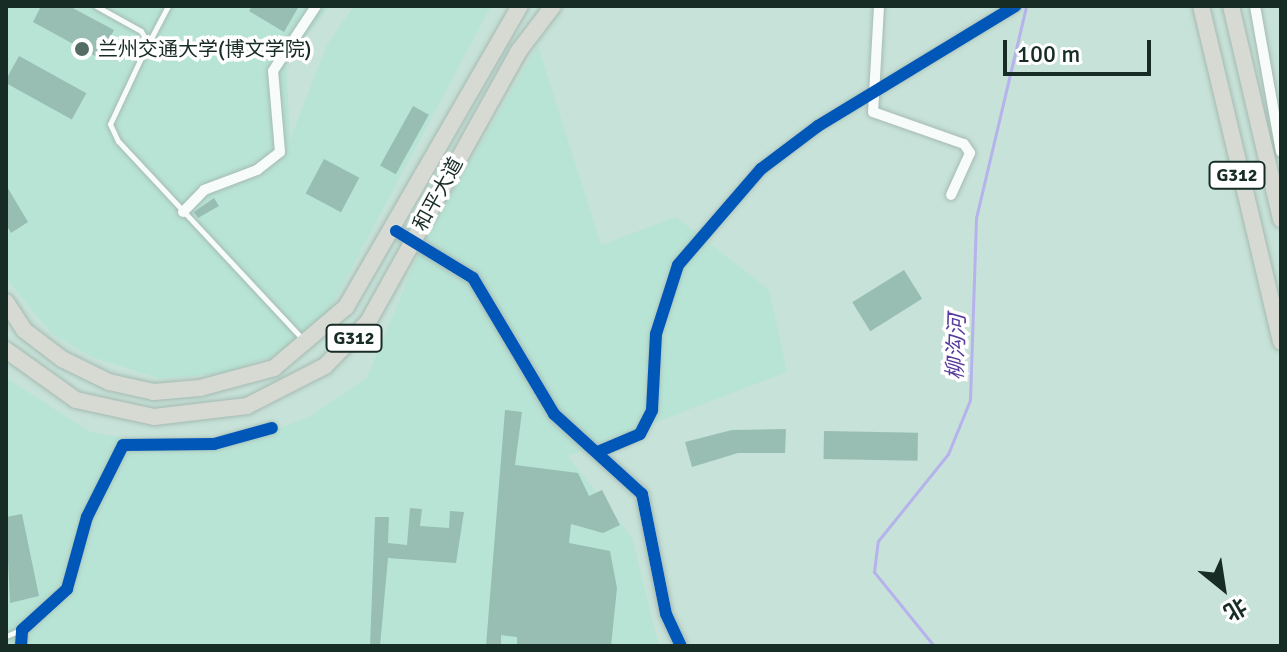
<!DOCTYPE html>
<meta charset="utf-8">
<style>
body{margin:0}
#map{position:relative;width:1287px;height:652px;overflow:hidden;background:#c7e2d8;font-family:Signika,"Noto Sans SC",sans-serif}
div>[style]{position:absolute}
.built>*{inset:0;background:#b8e4d5}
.stream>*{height:3px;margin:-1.5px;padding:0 1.5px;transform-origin:1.5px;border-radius:1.5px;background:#b6b2ec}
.building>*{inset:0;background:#98bdb2;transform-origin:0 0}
.roads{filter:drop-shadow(0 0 2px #a5bab3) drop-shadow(0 0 2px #a5bab3)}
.service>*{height:5px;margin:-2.5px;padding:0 2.5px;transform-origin:2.5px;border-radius:2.5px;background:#f7fbf9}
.minor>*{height:10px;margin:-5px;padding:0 5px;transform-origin:5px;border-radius:5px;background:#f7fbf9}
.tertiary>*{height:12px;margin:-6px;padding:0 6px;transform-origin:6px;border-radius:6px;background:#f7fbf9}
.trunk>*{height:16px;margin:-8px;padding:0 8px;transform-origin:8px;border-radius:8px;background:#d6dad2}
.cycleway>*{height:12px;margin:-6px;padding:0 6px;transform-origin:6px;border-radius:6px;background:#0057b8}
.dots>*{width:22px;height:22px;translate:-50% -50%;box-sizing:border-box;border:4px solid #fff;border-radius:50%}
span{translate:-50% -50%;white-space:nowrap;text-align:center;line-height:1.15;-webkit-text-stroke:7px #fff;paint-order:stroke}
.shield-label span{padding:2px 6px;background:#fff;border:2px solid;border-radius:6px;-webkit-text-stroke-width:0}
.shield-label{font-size:18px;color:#182c26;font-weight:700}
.poi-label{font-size:20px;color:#182c26}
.left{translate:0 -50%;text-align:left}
.street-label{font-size:20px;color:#182c26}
.water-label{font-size:22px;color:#583b9e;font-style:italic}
.frame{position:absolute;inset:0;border:8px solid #182c26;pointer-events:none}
.north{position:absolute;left:1183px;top:548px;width:80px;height:80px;-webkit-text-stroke:6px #fff;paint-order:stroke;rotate:150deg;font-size:22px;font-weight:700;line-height:32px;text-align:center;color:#182c26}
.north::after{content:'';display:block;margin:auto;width:28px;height:36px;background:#182c26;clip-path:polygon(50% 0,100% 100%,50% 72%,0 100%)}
.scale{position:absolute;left:1003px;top:40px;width:148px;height:36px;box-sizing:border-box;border:4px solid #182c26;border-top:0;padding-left:10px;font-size:24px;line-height:28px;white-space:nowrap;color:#182c26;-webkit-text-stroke:6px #fff;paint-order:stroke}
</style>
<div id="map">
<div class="built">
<div style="clip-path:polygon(6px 6px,330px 6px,286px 60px,290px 140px,327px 45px,354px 6px,491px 6px,326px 316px,276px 355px,224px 373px,161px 379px,92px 357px,51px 333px,6px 278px)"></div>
<div style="clip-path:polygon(538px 46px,601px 245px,676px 217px,769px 290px,787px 372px,568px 456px,632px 538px,659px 646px,6px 646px,6px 378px,90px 432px,157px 443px,231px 447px,309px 417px,367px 378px,424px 240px)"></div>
</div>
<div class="stream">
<div style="left:934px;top:646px;width:95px;rotate:-129deg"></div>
<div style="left:874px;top:572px;width:31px;rotate:-83deg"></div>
<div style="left:878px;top:541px;width:112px;rotate:-51.2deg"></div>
<div style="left:948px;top:454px;width:58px;rotate:-67.8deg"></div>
<div style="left:970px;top:400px;width:182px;rotate:-88.1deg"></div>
<div style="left:976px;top:218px;width:218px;rotate:-76.7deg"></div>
</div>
<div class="building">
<div style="clip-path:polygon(41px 6px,69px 6px,114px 30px,99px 58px,33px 22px)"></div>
<div style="clip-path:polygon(252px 6px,299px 6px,284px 32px,249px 11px)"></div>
<div style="left:19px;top:56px;width:77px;height:30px;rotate:29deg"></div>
<div style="left:413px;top:106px;width:18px;height:68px;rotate:29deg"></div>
<div style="left:324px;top:159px;width:40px;height:39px;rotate:28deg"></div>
<div style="clip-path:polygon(6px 185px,28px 222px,11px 233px,6px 224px)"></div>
<div style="clip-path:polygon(214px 198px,219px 206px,198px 218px,194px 212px)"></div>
<div style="left:904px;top:270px;width:34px;height:61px;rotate:58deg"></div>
<div style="clip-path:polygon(505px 410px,522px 412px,515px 465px,578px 473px,589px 496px,602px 490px,620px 525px,603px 533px,571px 524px,569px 543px,610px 551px,617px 588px,611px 646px,517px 646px,517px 637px,501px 635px,501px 646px,486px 646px)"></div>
<div style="clip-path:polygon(786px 429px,785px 453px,738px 453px,692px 467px,685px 442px,732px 430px)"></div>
<div style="left:824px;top:431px;width:94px;height:28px;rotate:1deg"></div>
<div style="clip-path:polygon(410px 508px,422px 509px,420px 526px,449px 528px,450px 511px,464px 512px,456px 563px,388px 558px,380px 646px,370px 646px,375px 517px,389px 517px,388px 543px,407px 545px)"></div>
<div style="clip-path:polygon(22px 514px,39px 596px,10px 603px,6px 517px)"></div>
</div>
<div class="roads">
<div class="service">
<div style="left:96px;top:6px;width:51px;rotate:29.1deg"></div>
<div style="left:141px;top:31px;width:14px;rotate:60deg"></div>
<div style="left:148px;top:43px;width:89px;rotate:115.1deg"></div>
<div style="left:110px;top:124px;width:19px;rotate:65deg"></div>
<div style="left:118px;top:141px;width:270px;rotate:47deg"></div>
<div style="left:149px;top:42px;width:41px;rotate:-62.2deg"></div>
<div style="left:6px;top:636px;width:16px;rotate:-22deg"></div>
</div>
<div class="minor">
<div style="left:879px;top:6px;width:106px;rotate:93.2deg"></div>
<div style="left:873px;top:112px;width:96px;rotate:19.4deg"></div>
<div style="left:964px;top:144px;width:11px;rotate:56deg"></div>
<div style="left:970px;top:153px;width:46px;rotate:114.3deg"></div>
<div style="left:1255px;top:6px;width:148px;rotate:79.9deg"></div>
<div style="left:183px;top:212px;width:30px;rotate:-46deg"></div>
<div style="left:204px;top:190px;width:57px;rotate:-20.7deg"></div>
<div style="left:257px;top:170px;width:29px;rotate:-38deg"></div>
<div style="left:280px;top:152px;width:81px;rotate:-94.9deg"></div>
<div style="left:273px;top:71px;width:78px;rotate:-56.5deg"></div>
<div style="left:600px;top:451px;width:43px;rotate:-23deg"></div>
<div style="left:640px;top:434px;width:27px;rotate:-63deg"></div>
<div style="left:652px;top:410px;width:76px;rotate:-87deg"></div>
<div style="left:656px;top:334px;width:72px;rotate:-72.3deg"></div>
<div style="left:678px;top:265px;width:127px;rotate:-49.2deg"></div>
<div style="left:761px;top:169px;width:71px;rotate:-37deg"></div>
<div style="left:818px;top:126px;width:231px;rotate:-31.3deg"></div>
<div style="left:21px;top:646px;width:16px;rotate:-86deg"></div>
<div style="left:22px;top:630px;width:61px;rotate:-42.3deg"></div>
<div style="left:67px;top:589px;width:75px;rotate:-74.5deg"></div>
<div style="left:87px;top:517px;width:80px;rotate:-63.4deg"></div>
<div style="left:123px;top:445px;width:91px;rotate:-0.6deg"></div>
<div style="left:214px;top:444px;width:60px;rotate:-15.4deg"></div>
</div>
<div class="tertiary">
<div style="left:396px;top:231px;width:90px;rotate:31.4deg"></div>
<div style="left:473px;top:278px;width:158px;rotate:59.2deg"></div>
<div style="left:554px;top:414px;width:119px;rotate:42.3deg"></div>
<div style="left:642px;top:494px;width:122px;rotate:78.7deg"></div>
<div style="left:666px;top:614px;width:35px;rotate:65deg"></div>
</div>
<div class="trunk">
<div style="left:1201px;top:6px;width:345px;rotate:76.6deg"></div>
<div style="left:1231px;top:6px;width:219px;rotate:76.8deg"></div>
<div style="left:6px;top:302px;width:33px;rotate:57deg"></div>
<div style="left:24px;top:330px;width:48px;rotate:37.3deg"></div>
<div style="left:62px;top:359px;width:52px;rotate:26.1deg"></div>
<div style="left:109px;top:382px;width:46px;rotate:12.5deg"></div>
<div style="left:154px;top:392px;width:46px;rotate:-5deg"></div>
<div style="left:200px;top:388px;width:77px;rotate:-15.1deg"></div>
<div style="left:274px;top:368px;width:94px;rotate:-40.3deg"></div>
<div style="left:346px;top:307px;width:348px;rotate:-60deg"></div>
<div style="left:6px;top:350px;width:86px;rotate:35.5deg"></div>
<div style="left:76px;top:400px;width:80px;rotate:12.3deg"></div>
<div style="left:154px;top:417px;width:94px;rotate:-6.7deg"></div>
<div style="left:247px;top:406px;width:88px;rotate:-27.1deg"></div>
<div style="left:325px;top:366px;width:62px;rotate:-45.7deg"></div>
<div style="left:368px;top:322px;width:309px;rotate:-60.9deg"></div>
<div style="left:518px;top:52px;width:58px;rotate:-52.7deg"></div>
</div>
</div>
<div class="cycleway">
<div style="left:396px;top:231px;width:90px;rotate:31.4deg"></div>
<div style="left:473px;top:278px;width:158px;rotate:59.2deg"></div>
<div style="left:554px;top:414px;width:119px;rotate:42.3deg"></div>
<div style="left:642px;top:494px;width:122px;rotate:78.7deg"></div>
<div style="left:666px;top:614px;width:35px;rotate:65deg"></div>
<div style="left:600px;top:451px;width:43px;rotate:-23deg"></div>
<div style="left:640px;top:434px;width:27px;rotate:-63deg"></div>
<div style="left:652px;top:410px;width:76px;rotate:-87deg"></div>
<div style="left:656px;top:334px;width:72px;rotate:-72.3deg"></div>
<div style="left:678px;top:265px;width:127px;rotate:-49.2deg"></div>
<div style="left:761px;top:169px;width:71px;rotate:-37deg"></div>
<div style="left:818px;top:126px;width:231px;rotate:-31.3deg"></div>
<div style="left:21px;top:646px;width:16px;rotate:-86deg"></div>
<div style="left:22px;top:630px;width:61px;rotate:-42.3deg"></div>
<div style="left:67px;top:589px;width:75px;rotate:-74.5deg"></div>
<div style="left:87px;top:517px;width:80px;rotate:-63.4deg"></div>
<div style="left:123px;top:445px;width:91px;rotate:-0.6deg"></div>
<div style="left:214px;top:444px;width:60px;rotate:-15.4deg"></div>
</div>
<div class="dots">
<div style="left:82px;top:49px;background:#556c64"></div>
</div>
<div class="shield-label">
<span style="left:1237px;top:175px">G312</span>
<span style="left:354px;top:338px">G312</span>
</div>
<div class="poi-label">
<span class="left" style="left:98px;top:49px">兰州交通大学(博文学院)</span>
</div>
<div class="street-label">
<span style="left:438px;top:194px;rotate:-61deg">和平大道</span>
</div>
<div class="water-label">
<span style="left:956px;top:347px;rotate:-88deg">柳沟河</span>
</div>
<div class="frame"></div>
<div class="north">北</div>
<div class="scale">100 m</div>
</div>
